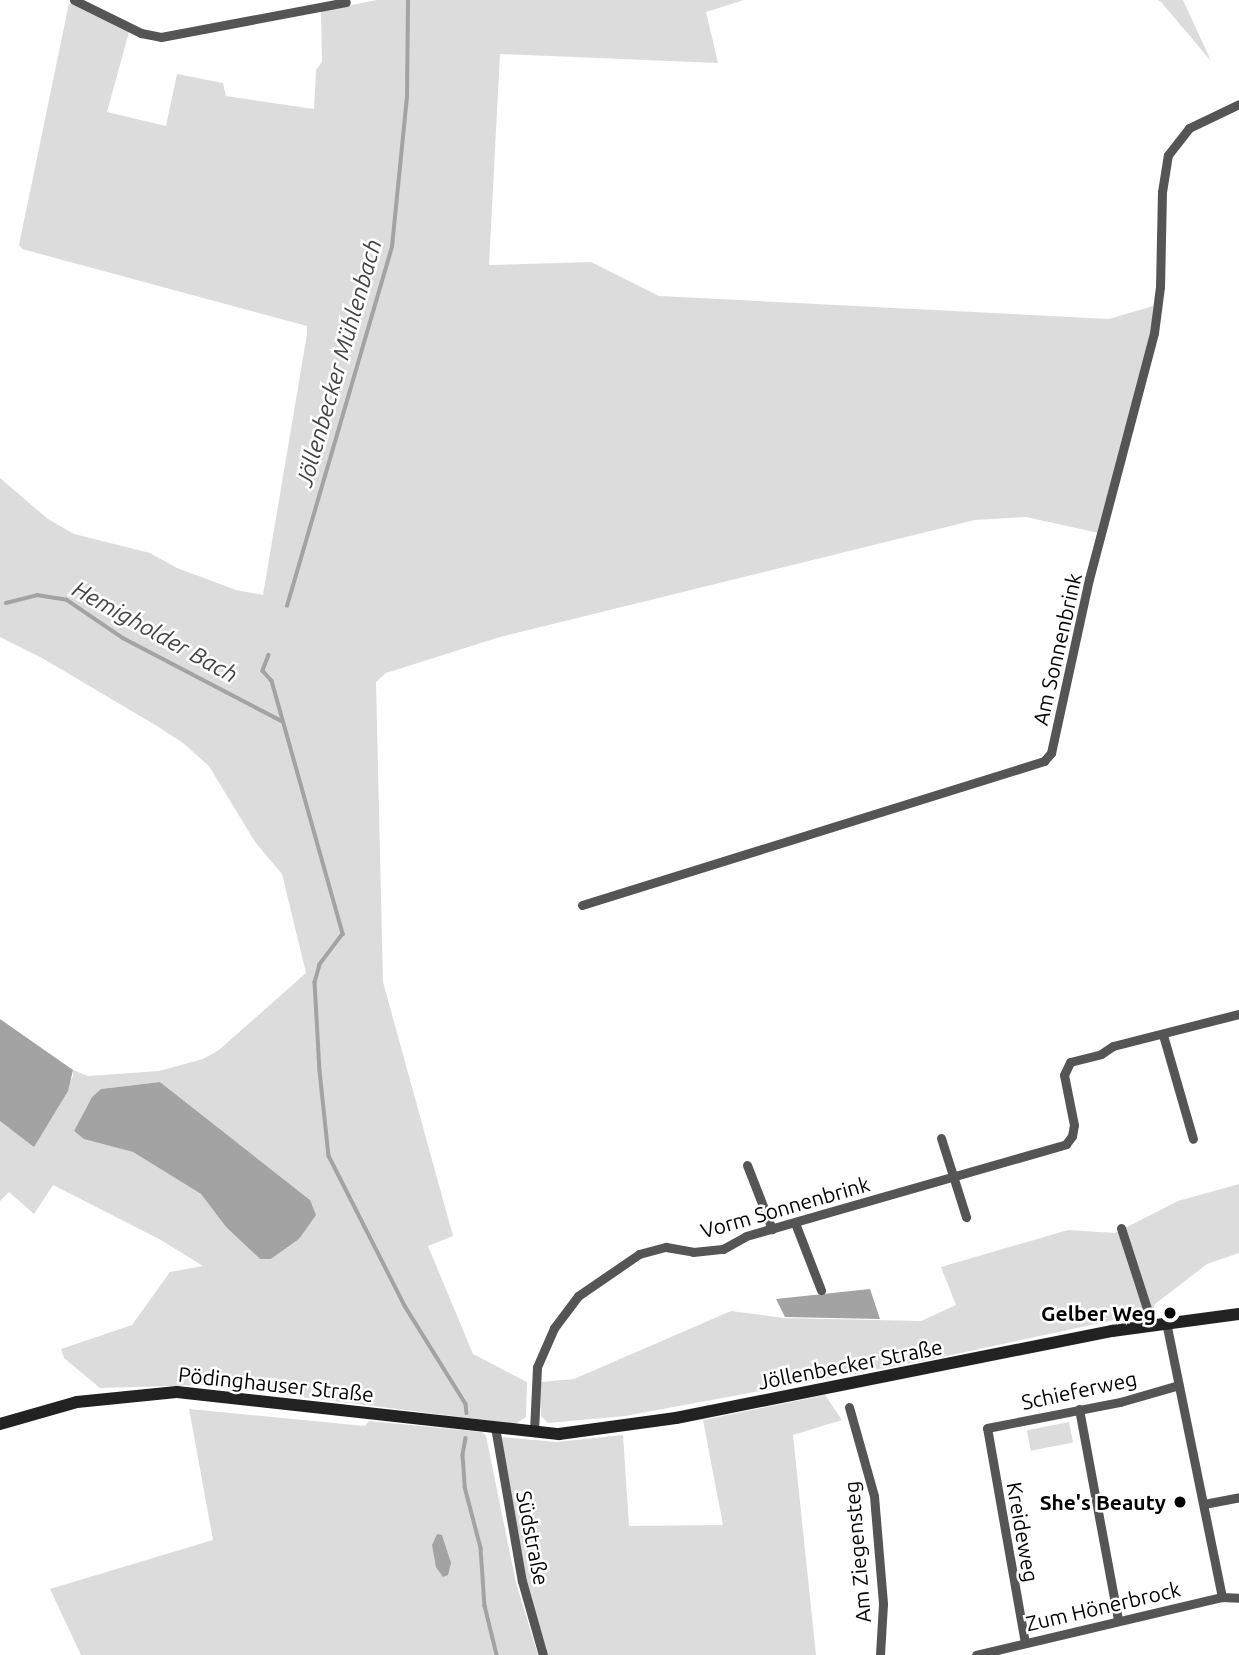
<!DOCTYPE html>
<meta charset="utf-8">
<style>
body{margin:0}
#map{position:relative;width:1239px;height:1655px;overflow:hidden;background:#fff;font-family:Ubuntu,sans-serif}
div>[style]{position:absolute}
.green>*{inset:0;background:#dcdcdc;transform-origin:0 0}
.water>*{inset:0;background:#a3a3a3}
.stream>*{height:3.5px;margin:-1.75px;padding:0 1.75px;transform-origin:1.75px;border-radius:1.75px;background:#a3a3a3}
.street>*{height:9px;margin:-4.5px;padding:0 4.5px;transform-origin:4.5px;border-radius:4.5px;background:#555}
.secondary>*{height:12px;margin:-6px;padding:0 6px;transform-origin:6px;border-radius:6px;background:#222}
.dots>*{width:19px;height:19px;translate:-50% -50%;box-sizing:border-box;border:4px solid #fff;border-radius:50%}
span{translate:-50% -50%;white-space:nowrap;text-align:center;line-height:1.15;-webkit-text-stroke:5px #fff;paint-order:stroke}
.street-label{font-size:21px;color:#000}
.poi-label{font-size:21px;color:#000;font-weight:700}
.right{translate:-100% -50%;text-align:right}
.water-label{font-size:23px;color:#444;font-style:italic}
</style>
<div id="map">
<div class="green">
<div style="clip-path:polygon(evenodd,377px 0,744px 0,706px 12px,718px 63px,500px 54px,489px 265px,591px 262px,659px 296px,1109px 319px,1153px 306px,1151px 334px,1099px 533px,1026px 517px,975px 520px,500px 637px,386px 673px,376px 682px,383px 982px,453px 1236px,428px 1246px,473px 1354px,527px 1382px,526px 1417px,515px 1424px,207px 1385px,100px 1388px,64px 1358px,61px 1349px,132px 1325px,170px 1272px,203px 1266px,161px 1240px,53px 1185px,34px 1214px,9px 1192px,0 1201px,0 1121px,34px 1146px,73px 1076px,73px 1070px,88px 1076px,159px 1071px,203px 1059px,219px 1050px,306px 973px,282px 874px,255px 842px,209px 766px,183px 743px,157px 726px,42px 658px,0 637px,0 478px,48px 519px,74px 534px,150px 553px,177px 568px,236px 590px,263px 595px,307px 334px,307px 326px,22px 249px,19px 245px,69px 3px,129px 32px,107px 112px,166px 126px,177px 74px,223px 83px,226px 96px,314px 109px,316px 70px,322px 62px,321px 11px,377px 0,160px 1082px,310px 1200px,299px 1239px,271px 1259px,260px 1259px,226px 1227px,201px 1194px,133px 1152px,84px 1138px,74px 1131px,92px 1097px,101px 1089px,160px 1082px)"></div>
<div style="clip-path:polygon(1158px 0,1183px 0,1211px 61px,1161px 2px)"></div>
<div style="clip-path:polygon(1239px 1184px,1239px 1253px,1207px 1264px,1155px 1304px,1152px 1312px,923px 1361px,625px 1416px,548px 1423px,541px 1416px,540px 1382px,574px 1379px,731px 1311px,784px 1318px,921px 1321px,956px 1305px,941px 1267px,1068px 1230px,1115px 1233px,1178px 1201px)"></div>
<div style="clip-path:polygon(825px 1395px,842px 1420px,793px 1435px,816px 1655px,547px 1655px,524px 1580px,500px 1443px,503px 1437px,556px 1442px,623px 1435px,629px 1526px,723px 1525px,703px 1420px)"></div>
<div style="clip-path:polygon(189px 1409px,365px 1426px,369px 1421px,482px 1432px,486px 1436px,516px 1583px,538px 1655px,81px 1655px,50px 1589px,213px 1540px)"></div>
<div style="left:1069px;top:1422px;width:21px;height:43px;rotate:79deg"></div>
</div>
<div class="water">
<div style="clip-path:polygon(0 1019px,73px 1070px,68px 1091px,34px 1147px,0 1121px)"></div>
<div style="clip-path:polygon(160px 1082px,310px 1200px,316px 1215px,299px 1239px,271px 1259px,260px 1259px,226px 1227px,201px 1194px,133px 1152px,84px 1139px,74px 1131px,92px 1097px,101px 1089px)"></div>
<div style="clip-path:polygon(870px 1289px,880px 1319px,785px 1317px,776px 1299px)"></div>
<div style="clip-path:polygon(437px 1534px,442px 1535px,451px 1563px,448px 1575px,443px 1577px,436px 1567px,432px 1545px)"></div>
</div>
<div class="stream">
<div style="left:6px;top:603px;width:32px;rotate:-14deg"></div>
<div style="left:37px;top:595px;width:30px;rotate:9deg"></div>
<div style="left:67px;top:600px;width:68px;rotate:34.2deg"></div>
<div style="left:123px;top:638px;width:179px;rotate:27.6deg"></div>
<div style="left:287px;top:606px;width:374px;rotate:-73.7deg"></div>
<div style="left:392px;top:247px;width:150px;rotate:-84.3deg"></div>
<div style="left:407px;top:98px;width:98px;rotate:-89.4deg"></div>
<div style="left:269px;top:655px;width:17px;rotate:111deg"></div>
<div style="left:263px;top:671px;width:13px;rotate:48deg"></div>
<div style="left:272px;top:681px;width:263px;rotate:74.3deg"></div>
<div style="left:343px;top:934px;width:39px;rotate:127deg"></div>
<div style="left:320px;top:965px;width:18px;rotate:106deg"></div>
<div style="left:315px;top:982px;width:89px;rotate:86.8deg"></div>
<div style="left:320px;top:1071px;width:85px;rotate:84deg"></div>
<div style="left:329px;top:1156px;width:168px;rotate:63.1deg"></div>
<div style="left:405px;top:1306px;width:115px;rotate:58.1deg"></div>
<div style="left:466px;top:1404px;width:9px;rotate:84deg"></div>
<div style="left:466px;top:1438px;width:17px;rotate:100deg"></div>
<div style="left:463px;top:1455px;width:32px;rotate:86deg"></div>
<div style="left:465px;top:1487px;width:63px;rotate:75.3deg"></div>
<div style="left:481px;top:1548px;width:58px;rotate:86.1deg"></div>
<div style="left:485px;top:1606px;width:50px;rotate:76.2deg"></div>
</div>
<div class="street">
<div style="left:74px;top:0;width:75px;rotate:26.2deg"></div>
<div style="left:141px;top:33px;width:20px;rotate:11deg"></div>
<div style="left:161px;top:37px;width:188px;rotate:-10.7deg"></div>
<div style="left:582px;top:905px;width:484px;rotate:-17.3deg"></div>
<div style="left:1044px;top:761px;width:11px;rotate:-49deg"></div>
<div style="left:1051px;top:753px;width:178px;rotate:-77.7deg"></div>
<div style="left:1089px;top:579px;width:254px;rotate:-75.2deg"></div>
<div style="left:1154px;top:333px;width:46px;rotate:-82.6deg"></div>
<div style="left:1160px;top:287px;width:95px;rotate:-88.8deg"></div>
<div style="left:1162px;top:192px;width:37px;rotate:-81deg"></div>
<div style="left:1168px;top:155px;width:34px;rotate:-52deg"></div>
<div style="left:1189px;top:128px;width:55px;rotate:-25.6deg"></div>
<div style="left:1163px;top:1035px;width:108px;rotate:73.9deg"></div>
<div style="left:941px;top:1138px;width:83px;rotate:72.4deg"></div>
<div style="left:747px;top:1165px;width:69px;rotate:68.7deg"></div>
<div style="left:795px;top:1223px;width:72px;rotate:68.8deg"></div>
<div style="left:1121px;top:1228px;width:101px;rotate:72.1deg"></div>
<div style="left:1166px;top:1322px;width:281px;rotate:78.5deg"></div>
<div style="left:849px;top:1407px;width:92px;rotate:74.3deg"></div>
<div style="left:874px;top:1496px;width:108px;rotate:85.2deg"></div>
<div style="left:883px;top:1604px;width:51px;rotate:93.4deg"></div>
<div style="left:1079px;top:1409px;width:215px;rotate:79.5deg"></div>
<div style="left:495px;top:1427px;width:156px;rotate:80.1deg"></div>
<div style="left:522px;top:1581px;width:77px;rotate:74.2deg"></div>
<div style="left:534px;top:1431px;width:64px;rotate:-87.3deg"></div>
<div style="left:537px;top:1367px;width:43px;rotate:-66.4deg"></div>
<div style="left:554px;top:1328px;width:40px;rotate:-53deg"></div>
<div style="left:578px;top:1296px;width:74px;rotate:-34.5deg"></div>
<div style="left:639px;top:1254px;width:28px;rotate:-15deg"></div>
<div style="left:666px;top:1247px;width:27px;rotate:10deg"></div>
<div style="left:693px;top:1252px;width:30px;rotate:-6deg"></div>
<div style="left:723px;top:1249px;width:26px;rotate:-29deg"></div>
<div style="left:746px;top:1236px;width:333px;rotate:-16deg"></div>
<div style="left:1066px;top:1144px;width:10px;rotate:-53deg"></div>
<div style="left:1072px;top:1136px;width:11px;rotate:-80deg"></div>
<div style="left:1074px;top:1125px;width:51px;rotate:-101.3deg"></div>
<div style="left:1064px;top:1075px;width:14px;rotate:-65deg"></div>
<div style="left:1070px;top:1062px;width:32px;rotate:-14deg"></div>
<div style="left:1101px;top:1054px;width:14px;rotate:-34deg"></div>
<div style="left:1113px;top:1046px;width:130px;rotate:-14.3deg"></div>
<div style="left:1204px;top:1504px;width:36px;rotate:-11deg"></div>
<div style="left:1025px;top:1643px;width:218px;rotate:-100deg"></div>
<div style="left:987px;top:1428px;width:136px;rotate:-11.1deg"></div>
<div style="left:1120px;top:1402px;width:61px;rotate:-16.1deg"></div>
<div style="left:976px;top:1655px;width:253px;rotate:-13.3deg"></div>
<div style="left:1222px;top:1597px;width:17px;rotate:3deg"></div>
</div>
<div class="secondary">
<div style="left:0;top:1424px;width:80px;rotate:-15.9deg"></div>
<div style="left:77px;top:1402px;width:100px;rotate:-5.7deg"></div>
<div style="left:177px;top:1392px;width:384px;rotate:6.3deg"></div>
<div style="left:559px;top:1434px;width:118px;rotate:-7.8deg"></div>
<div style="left:676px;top:1418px;width:445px;rotate:-11.3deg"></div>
<div style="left:1112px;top:1331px;width:128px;rotate:-7.6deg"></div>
</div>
<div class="dots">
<div style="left:1170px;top:1313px;background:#000"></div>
<div style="left:1180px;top:1502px;background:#000"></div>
</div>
<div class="street-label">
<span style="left:1057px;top:649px;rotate:-77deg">Am Sonnenbrink</span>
<span style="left:785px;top:1207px;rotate:-16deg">Vorm Sonnenbrink</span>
<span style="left:850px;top:1364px;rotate:-11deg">Jöllenbecker Straße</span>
<span style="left:276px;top:1384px;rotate:6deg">Pödinghauser Straße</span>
<span style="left:1079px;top:1390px;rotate:-12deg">Schieferweg</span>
<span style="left:1023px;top:1532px;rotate:80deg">Kreideweg</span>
<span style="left:533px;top:1538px;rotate:79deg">Südstraße</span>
<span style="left:857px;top:1552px;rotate:-95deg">Am Ziegensteg</span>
<span style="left:1103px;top:1606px;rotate:-13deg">Zum Hönerbrock</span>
</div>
<div class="poi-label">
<span class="right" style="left:1156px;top:1313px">Gelber Weg</span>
<span class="right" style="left:1166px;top:1502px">She's Beauty</span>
</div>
<div class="water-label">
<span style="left:339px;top:363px;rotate:-74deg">Jöllenbecker Mühlenbach</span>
<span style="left:155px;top:632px;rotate:29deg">Hemigholder Bach</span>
</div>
</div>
